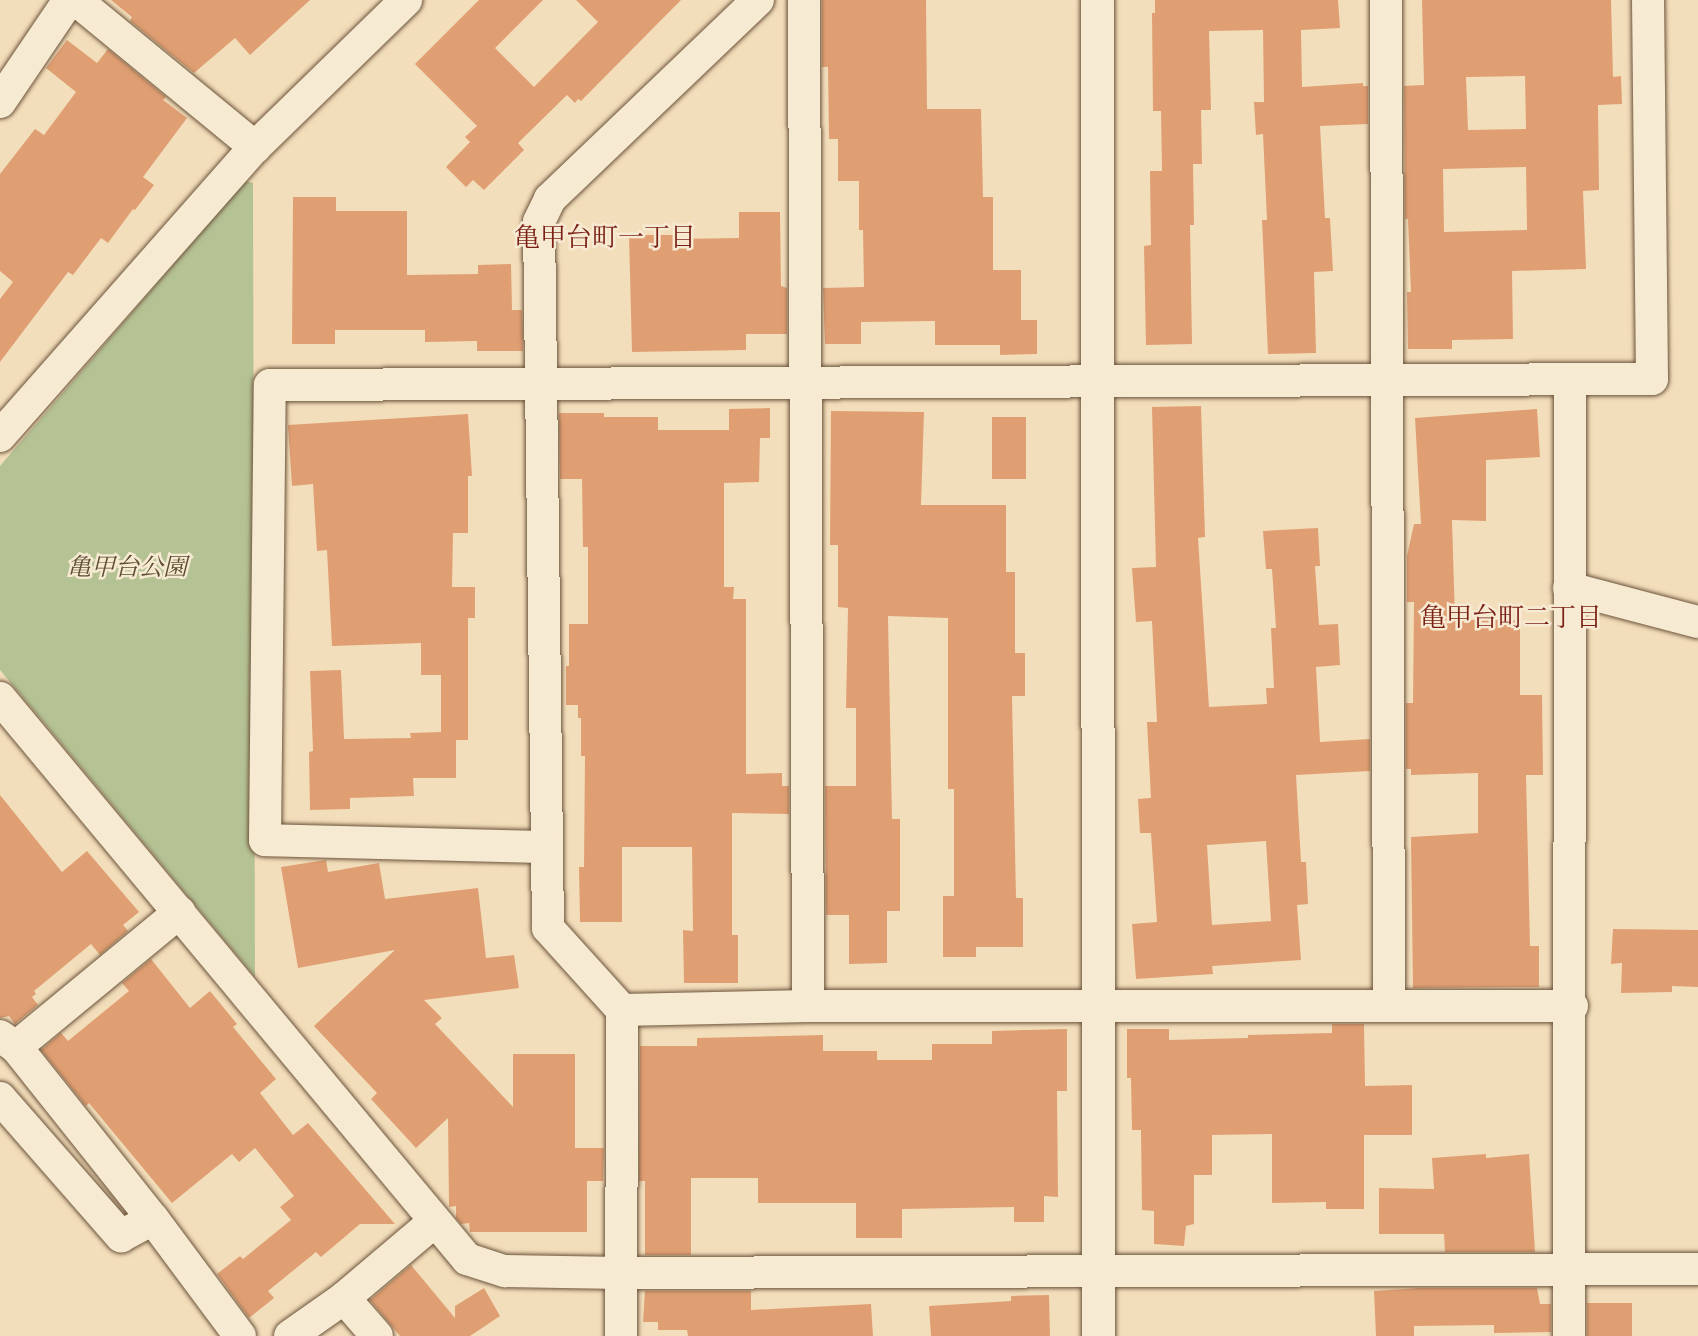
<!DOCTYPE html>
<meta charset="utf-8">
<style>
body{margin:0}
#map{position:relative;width:1698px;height:1336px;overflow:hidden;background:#f3debb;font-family:"IM FELL Great Primer","Noto Serif JP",serif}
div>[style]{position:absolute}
.green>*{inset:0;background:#b5c294}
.building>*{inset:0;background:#e09f73;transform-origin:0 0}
.roads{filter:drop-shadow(0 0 2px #6c543b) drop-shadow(0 0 2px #6c543b)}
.minor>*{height:32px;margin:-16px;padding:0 16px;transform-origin:16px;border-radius:16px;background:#f7ead3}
.tertiary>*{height:33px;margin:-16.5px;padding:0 16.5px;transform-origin:16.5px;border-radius:16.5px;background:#f7ead3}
span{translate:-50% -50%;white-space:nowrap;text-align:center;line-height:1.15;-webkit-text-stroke:5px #f7ead3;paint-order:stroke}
.park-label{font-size:24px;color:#5c4d31;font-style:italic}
.neighbourhood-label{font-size:26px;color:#7a1f14}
</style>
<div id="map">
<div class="green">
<div style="clip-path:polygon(245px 181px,253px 183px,255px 977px,0 670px,0 466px)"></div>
</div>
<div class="building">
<div style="clip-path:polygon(111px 0,310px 0,250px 55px,235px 38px,194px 73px,130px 21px,132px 17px)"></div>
<div style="clip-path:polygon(479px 0,543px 0,495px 48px,534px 87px,598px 22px,576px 0,681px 0,581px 101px,578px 99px,575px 103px,567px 95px,518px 143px,524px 150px,484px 190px,473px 180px,466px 187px,446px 167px,470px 142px,465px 137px,477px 126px,415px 64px)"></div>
<div style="clip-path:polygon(822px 0,926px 0,927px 109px,981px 109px,983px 197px,993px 197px,993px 270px,1021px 270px,1021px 320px,1037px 320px,1037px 354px,1000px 355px,1000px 345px,935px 345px,935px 321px,861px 322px,861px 344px,825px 344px,823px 288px,864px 287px,863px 230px,859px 230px,859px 181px,838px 181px,838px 139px,829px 139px,828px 67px,822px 67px)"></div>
<div style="clip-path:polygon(1155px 0,1338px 0,1340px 28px,1301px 30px,1302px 87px,1363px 83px,1363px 86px,1368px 86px,1368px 124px,1320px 126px,1325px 218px,1330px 218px,1333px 271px,1314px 272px,1316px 353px,1268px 354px,1262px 220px,1267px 220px,1263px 134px,1256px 135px,1254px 102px,1264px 102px,1263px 30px,1209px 31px,1211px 110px,1201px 110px,1202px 164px,1193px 164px,1194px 225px,1190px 225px,1192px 344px,1146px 345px,1144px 246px,1151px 245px,1150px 171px,1162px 171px,1161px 111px,1153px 111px,1152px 13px,1155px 13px)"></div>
<div style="clip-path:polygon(evenodd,1422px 0,1611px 0,1613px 77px,1621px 76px,1622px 104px,1598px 105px,1599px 190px,1583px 191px,1586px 269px,1512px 271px,1513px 339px,1452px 340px,1452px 349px,1408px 349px,1407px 292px,1411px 292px,1408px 219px,1405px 219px,1404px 86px,1424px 85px,1422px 0,1525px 76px,1526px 129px,1468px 130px,1466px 77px,1525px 76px,1422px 0,1526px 167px,1527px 230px,1444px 232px,1443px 169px,1526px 167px)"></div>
<div style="clip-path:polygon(67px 40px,97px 63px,108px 49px,166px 97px,163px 100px,187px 118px,143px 177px,154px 185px,135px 210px,133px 209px,108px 243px,101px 238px,73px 275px,68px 272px,0 362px,0 299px,13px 282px,0 271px,0 174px,35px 129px,44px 135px,76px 92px,46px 68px)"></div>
<div style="clip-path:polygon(293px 197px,336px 197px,336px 211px,407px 211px,407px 275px,478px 274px,478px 265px,511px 264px,512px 310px,522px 310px,523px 351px,477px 351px,477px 341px,425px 342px,425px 330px,335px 330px,335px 344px,292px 344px)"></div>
<div style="clip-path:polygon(739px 212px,780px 212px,781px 286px,787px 288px,787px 334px,746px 334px,746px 350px,632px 352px,629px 235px,677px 235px,677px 239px,739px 238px)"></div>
<div style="clip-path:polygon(evenodd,1201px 406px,1205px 537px,1198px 538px,1209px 707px,1267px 704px,1266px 688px,1274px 688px,1271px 628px,1276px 628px,1272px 569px,1266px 569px,1263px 531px,1318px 528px,1320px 566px,1315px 566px,1319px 625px,1338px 624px,1340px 665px,1316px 667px,1320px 742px,1370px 739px,1370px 771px,1296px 775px,1301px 862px,1306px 862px,1308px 904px,1297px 905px,1301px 960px,1212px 966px,1213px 974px,1136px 979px,1132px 924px,1157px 922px,1151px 833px,1140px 833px,1138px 799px,1151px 798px,1147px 722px,1157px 722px,1152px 621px,1136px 622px,1132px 568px,1156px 567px,1152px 407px,1201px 406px,1266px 841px,1271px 921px,1212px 925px,1207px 845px,1266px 841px)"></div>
<div style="clip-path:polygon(770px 408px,770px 438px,760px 438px,759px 482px,724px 483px,724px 587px,734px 587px,733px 599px,746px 599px,746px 774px,782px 773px,782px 786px,789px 786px,789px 814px,732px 813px,732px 935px,738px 935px,738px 983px,684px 983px,683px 930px,693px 931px,692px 847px,622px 847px,622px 922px,580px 922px,579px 867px,584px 867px,585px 756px,581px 756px,581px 718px,578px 718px,578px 705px,566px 705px,566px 666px,569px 666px,569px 624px,588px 624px,588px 547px,583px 547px,582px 479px,560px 479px,559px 413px,604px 413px,604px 417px,658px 417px,658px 430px,729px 430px,729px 409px)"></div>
<div style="clip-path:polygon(1537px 409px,1540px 457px,1486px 460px,1486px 521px,1452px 520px,1455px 620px,1520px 620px,1520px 695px,1542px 695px,1543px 775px,1526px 775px,1530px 946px,1539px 946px,1539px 987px,1413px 988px,1411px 837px,1478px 833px,1478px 773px,1411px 775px,1411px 769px,1406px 769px,1406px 703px,1413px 703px,1414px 602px,1407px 602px,1407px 556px,1414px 524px,1421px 524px,1415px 418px)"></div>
<div style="clip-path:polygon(831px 411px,924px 412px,921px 505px,1006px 505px,1006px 572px,1015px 572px,1015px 653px,1025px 653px,1025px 696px,1012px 696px,1016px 898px,1023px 898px,1023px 947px,976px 947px,976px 957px,943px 957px,943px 896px,954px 896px,954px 789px,948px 789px,948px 618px,888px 616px,892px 819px,900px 819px,900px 911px,887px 911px,887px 963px,849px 964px,849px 915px,826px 915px,825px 786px,856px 786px,856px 708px,846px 708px,848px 608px,838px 607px,838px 545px,830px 545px)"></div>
<div style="clip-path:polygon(468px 414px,472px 476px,468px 476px,468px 533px,453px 533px,452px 587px,475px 587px,475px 618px,468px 618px,468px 740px,456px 740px,456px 778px,413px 778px,414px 796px,350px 798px,350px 809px,310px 810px,309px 752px,313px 751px,310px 671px,341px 670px,344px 739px,411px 738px,410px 733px,441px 732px,441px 675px,421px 675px,421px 643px,332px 646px,327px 550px,317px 551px,313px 484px,292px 486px,288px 425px)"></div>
<div style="left:992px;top:417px;width:34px;height:62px"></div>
<div style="clip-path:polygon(0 795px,62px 872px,87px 851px,139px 912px,123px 925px,128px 931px,100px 955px,91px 944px,34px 991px,36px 994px,32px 997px,38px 1005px,15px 1024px,9px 1016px,0 1018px)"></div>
<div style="clip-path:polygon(326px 860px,328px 872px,379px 863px,385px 899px,478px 888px,486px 958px,514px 955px,519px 988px,424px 1000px,442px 1018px,435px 1024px,513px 1107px,513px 1054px,575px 1054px,575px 1148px,604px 1148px,603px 1181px,587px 1181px,587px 1232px,470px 1232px,469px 1223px,461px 1224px,456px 1218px,456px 1206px,449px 1207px,448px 1118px,416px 1148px,371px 1099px,377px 1093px,314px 1026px,395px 950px,298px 968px,281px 867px)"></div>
<div style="clip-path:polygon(1613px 929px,1698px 930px,1698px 987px,1672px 986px,1672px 992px,1621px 993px,1622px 963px,1611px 964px)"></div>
<div style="clip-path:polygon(151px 959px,190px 1008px,210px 991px,237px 1024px,233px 1027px,276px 1079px,260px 1093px,293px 1135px,308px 1123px,395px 1224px,360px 1224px,321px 1257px,316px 1252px,268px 1291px,274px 1298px,249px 1318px,217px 1274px,240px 1256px,243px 1259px,291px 1220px,280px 1207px,294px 1196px,255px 1148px,239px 1162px,232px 1154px,172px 1203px,89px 1103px,86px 1106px,41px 1050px,61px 1033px,68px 1041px,129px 991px,122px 983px)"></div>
<div style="clip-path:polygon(1332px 1024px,1364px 1024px,1365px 1086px,1412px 1085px,1412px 1135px,1364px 1135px,1364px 1209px,1326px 1209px,1326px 1202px,1272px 1203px,1272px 1134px,1212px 1135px,1212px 1175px,1194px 1175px,1194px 1224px,1186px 1226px,1184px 1246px,1154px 1244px,1154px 1211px,1142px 1210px,1141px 1130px,1132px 1130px,1131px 1078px,1127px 1078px,1127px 1029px,1169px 1029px,1169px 1040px,1248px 1038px,1248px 1035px,1332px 1033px)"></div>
<div style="clip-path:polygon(1067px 1029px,1067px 1091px,1057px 1091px,1058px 1197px,1044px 1196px,1044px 1222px,1014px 1222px,1014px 1207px,902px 1209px,902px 1238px,856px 1238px,856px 1203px,758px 1203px,758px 1178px,691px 1178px,691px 1255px,645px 1255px,645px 1181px,639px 1181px,640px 1046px,697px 1046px,697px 1038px,823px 1035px,823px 1051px,877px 1051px,877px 1060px,932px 1060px,932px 1044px,992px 1044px,992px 1031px)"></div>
<div style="clip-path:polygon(1486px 1154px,1486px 1158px,1529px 1154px,1535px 1252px,1445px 1252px,1444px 1234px,1379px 1234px,1379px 1188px,1434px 1189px,1432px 1158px)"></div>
<div style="clip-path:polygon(411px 1265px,455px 1318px,455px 1306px,484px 1288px,500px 1316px,470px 1336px,400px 1336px,370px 1300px)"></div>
<div style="clip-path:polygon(1419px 1288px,1537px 1288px,1540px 1304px,1551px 1304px,1551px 1332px,1494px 1333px,1494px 1325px,1414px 1326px,1414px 1336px,1376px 1336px,1374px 1291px)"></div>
<div style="clip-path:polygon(645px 1291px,751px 1291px,751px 1310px,871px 1304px,873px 1336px,688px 1336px,687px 1330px,658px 1330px,658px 1322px,643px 1322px)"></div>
<div style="clip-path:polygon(1049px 1295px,1050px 1336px,931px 1336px,929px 1306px,1011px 1301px,1011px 1296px)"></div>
<div style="left:1632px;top:1303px;width:33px;height:45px;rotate:90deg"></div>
</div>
<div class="roads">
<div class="minor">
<div style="left:76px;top:0;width:232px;rotate:39.4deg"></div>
<div style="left:758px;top:0;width:288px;rotate:136.3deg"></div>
<div style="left:550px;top:199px;width:25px;rotate:116deg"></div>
<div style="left:539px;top:222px;width:706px;rotate:89.27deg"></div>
<div style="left:548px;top:928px;width:110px;rotate:47.9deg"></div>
<div style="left:622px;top:1010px;width:186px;rotate:-1.2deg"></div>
<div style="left:808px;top:1006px;width:764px"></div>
<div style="left:804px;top:0;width:1006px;rotate:89.77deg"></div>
<div style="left:1386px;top:0;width:1006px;rotate:89.83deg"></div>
<div style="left:0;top:102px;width:123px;rotate:-55.9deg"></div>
<div style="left:0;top:436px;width:385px;rotate:-48.6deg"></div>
<div style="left:255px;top:147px;width:211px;rotate:-44.2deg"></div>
<div style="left:1569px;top:588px;width:133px;rotate:14.8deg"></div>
<div style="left:0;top:698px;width:730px;rotate:50.22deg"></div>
<div style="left:467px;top:1259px;width:40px;rotate:18deg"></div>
<div style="left:505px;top:1271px;width:116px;rotate:1deg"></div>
<div style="left:621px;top:1273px;width:1077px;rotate:-0.21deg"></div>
<div style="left:546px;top:847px;width:281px;rotate:-178.6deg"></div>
<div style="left:265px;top:840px;width:455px;rotate:-89.4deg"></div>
<div style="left:270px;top:385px;width:1382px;rotate:-0.25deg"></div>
<div style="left:1652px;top:379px;width:379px;rotate:-90.6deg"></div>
<div style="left:0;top:1036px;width:19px;rotate:35deg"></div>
<div style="left:16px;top:1047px;width:220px;rotate:51.5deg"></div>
<div style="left:153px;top:1219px;width:146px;rotate:53.4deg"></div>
<div style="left:16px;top:1047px;width:212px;rotate:-39.5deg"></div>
<div style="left:0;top:1098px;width:184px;rotate:48.8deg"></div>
<div style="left:121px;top:1236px;width:36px;rotate:-28deg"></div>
<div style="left:344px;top:1298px;width:50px;rotate:49deg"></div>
<div style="left:290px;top:1336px;width:66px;rotate:-35.1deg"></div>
<div style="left:344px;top:1298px;width:118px;rotate:-40.2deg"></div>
<div style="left:621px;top:1336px;width:326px;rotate:-89.8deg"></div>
<div style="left:1569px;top:1336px;width:956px;rotate:-89.94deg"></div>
</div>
<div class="tertiary">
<div style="left:1097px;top:0;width:1336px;rotate:89.96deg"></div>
</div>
</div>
<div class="park-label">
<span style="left:127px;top:568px">亀甲台公園</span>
</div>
<div class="neighbourhood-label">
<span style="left:605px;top:238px">亀甲台町一丁目</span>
<span style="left:1511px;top:618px">亀甲台町二丁目</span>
</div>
</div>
